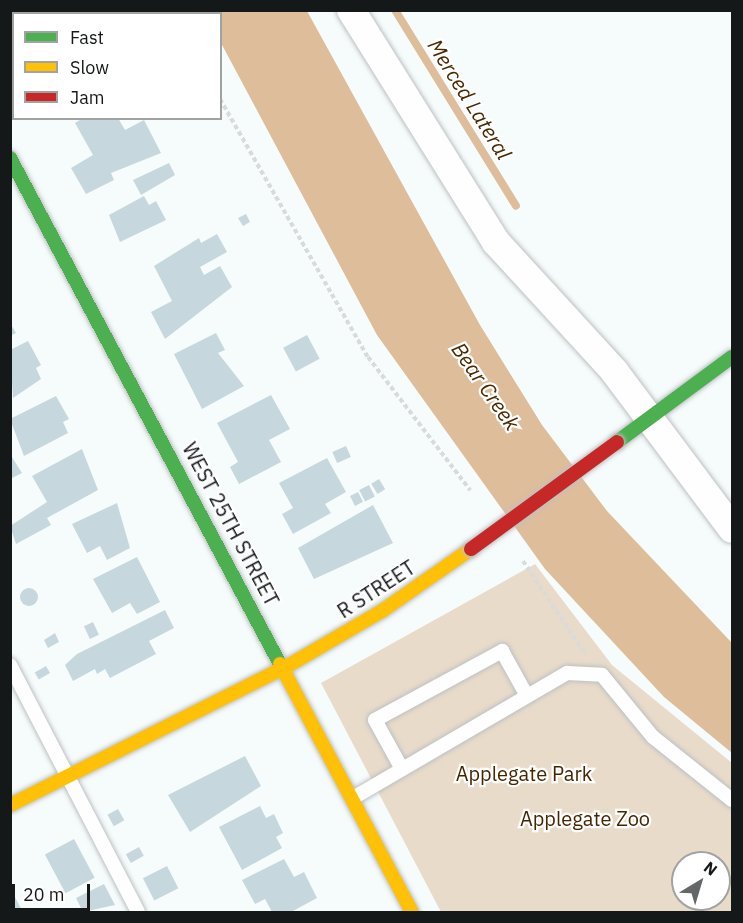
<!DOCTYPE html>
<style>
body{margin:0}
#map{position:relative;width:743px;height:923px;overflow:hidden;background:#f6fbfc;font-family:"IBM Plex Sans",sans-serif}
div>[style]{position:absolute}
.green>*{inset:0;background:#e9dbca}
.water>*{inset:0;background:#debd9b}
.stream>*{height:8px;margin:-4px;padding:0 4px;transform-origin:4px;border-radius:4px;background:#debd9b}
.building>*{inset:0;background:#c6d8dd;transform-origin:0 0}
.round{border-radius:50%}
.path>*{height:4px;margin-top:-2px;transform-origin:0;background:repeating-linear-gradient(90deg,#d9dada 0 4.5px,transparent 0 7.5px)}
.roads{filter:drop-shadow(0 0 2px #bdc1c2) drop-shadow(0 0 2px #bdc1c2)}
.lane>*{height:14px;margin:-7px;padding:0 7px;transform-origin:7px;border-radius:7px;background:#fefeff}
.street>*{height:28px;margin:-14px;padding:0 14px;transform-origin:14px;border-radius:14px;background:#fefeff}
.fast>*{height:14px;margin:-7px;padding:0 7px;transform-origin:7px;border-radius:7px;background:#4caf50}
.slow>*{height:14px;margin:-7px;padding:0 7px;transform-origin:7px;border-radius:7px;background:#ffc107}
.bridges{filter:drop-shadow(0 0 2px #bdc1c2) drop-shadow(0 0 2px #bdc1c2)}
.jam-bridge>*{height:14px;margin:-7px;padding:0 7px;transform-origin:7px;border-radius:7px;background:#c62828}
span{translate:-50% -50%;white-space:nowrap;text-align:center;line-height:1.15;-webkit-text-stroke:4.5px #fff;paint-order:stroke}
.street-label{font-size:20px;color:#151819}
.park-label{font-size:20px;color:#462600}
.water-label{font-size:21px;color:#4a2a01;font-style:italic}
.frame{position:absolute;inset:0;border:12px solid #151819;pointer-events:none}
.legend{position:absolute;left:12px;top:12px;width:210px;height:108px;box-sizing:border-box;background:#fff;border:2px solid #a1a3a3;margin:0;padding:8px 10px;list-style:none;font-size:18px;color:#151819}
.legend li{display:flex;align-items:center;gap:12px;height:30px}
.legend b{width:30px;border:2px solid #a1a3a3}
.north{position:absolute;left:671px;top:851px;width:60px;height:60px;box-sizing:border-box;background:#fff;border:2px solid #a1a3a3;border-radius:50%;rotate:38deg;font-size:16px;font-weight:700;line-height:24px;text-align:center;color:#151819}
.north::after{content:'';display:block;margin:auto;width:21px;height:27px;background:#646768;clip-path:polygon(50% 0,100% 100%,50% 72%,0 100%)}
.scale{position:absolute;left:12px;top:884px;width:78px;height:27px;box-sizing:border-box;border:3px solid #151819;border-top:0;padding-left:8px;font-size:18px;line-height:21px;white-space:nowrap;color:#151819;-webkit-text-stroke:4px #fff;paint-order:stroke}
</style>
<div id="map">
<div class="green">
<div style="clip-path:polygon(evenodd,535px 564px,612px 665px,732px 763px,732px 912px,441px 912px,321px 683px,535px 564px,683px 863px,719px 863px,719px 899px,683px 899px,683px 863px)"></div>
</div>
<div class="water">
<div style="clip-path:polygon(203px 11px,307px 11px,480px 325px,542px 425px,607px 511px,732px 643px,732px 753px,664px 697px,545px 569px,377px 335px,221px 43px,220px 14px)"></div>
</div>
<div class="stream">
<div style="left:395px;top:10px;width:230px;rotate:58.3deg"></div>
</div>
<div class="building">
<div style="clip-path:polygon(10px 10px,43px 10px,44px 14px,14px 14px,12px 34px)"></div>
<div style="clip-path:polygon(83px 118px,118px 118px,125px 130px,144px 120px,161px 153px,111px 173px,114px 180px,86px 194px,71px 168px,93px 155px,75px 123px)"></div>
<div style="clip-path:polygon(169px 163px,175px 175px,141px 195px,133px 180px)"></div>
<div style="clip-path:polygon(144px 196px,149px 205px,156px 201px,166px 220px,120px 242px,109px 215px)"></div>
<div style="clip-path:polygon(246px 214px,250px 222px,243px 226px,238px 218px)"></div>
<div style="clip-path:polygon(217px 234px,227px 252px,200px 267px,204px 275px,220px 266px,232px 287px,165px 339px,151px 312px,172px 301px,154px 266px,199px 238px,201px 243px)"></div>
<div style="clip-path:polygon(10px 323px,16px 333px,10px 336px)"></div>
<div style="clip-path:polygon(216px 333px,225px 350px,218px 353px,244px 386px,202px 409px,174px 354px)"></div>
<div style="left:307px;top:335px;width:27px;height:27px;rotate:62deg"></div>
<div style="clip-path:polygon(28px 341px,41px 365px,36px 368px,41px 379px,13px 398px,10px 350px)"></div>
<div style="clip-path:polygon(271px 395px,290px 429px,269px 440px,281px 462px,239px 484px,230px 467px,238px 462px,217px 423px)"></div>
<div style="clip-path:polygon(56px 396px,69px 419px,63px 422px,68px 433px,24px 456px,10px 419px)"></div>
<div style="left:346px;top:446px;width:12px;height:15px;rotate:66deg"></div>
<div style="clip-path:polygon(82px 449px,98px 490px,47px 518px,51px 525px,16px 544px,10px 526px,47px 502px,32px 476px)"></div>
<div style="clip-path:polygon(10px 454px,22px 473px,10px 479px)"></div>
<div style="clip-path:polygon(327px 458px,346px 492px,325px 504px,331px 513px,293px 534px,282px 514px,293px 508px,279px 483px)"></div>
<div style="left:379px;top:479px;width:12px;height:9px;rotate:59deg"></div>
<div style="left:369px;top:485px;width:13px;height:11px;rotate:63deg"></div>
<div style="left:358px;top:492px;width:11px;height:9px;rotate:63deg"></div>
<div style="clip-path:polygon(117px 503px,130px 548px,107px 560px,100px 546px,87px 553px,72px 524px)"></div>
<div style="clip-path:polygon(373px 505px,393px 543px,314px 579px,298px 548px)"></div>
<div style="clip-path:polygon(137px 557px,160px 602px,137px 614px,130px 603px,112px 613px,93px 579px)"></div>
<div class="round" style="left:20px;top:588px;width:18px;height:18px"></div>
<div style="clip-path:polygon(165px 610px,174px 628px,149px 641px,156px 654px,110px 678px,105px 669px,97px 674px,95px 669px,73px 681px,65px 665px,77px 654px)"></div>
<div style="left:93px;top:622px;width:14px;height:10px;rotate:65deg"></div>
<div style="clip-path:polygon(55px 633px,59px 642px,48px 648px,44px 640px)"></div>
<div style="left:46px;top:666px;width:8px;height:13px;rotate:60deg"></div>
<div style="clip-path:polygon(245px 756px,261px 786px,190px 832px,168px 795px)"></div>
<div style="clip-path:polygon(260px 806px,266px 818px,274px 814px,283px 833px,276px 837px,282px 848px,242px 870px,219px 827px)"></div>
<div style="left:118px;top:809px;width:13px;height:12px;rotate:61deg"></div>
<div style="left:74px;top:839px;width:44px;height:33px;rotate:62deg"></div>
<div style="left:139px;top:847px;width:10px;height:15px;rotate:61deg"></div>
<div style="clip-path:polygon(284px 859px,294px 877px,304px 872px,317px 898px,291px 912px,272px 912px,265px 899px,255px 904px,242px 880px)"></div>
<div style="left:167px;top:866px;width:25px;height:27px;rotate:63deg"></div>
<div style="clip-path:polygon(104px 884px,115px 905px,83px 912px,76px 898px)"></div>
<div style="clip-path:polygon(10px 888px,23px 912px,10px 912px)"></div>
</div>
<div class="path">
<div style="left:170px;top:10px;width:4px;rotate:63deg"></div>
<div style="left:220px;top:99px;width:297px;rotate:60.2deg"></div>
<div style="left:368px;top:357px;width:168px;rotate:52.5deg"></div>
<div style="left:523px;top:561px;width:113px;rotate:56.2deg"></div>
</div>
<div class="roads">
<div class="lane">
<div style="left:10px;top:665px;width:278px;rotate:62.6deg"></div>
<div style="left:402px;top:769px;width:56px;rotate:-118.9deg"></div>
<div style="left:375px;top:720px;width:145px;rotate:-28.5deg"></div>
<div style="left:502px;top:651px;width:51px;rotate:60.9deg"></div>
<div style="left:353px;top:798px;width:248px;rotate:-30.3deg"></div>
<div style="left:567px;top:673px;width:35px;rotate:3deg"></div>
<div style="left:602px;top:675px;width:80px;rotate:50.6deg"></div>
<div style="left:653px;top:737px;width:101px;rotate:38.6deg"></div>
</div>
<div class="street">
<div style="left:351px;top:10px;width:274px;rotate:58deg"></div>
<div style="left:496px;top:242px;width:175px;rotate:47.5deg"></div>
<div style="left:614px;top:371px;width:197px;rotate:53.2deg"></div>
</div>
<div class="fast">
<div style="left:10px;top:158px;width:574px;rotate:61.92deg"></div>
<div style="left:617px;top:442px;width:143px;rotate:-36.5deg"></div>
</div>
<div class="slow">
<div style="left:280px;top:664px;width:281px;rotate:62deg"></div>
<div style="left:10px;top:805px;width:309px;rotate:-26.6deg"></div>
<div style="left:286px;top:667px;width:111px;rotate:-30.3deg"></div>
<div style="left:382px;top:611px;width:108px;rotate:-34.9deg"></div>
</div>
</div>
<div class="bridges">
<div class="jam-bridge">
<div style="left:471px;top:549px;width:181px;rotate:-36.2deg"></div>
</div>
</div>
<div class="street-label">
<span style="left:231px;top:524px;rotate:62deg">WEST 25TH STREET</span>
<span style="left:376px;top:589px;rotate:-33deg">R STREET</span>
</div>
<div class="park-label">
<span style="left:524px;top:773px">Applegate Park</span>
<span style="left:585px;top:818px">Applegate Zoo</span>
</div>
<div class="water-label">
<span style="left:470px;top:99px;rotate:58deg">Merced Lateral</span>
<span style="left:486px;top:386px;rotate:55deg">Bear Creek</span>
</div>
<div class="frame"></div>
<ul class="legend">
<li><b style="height:8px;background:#4caf50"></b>Fast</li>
<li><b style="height:8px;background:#ffc107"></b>Slow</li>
<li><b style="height:8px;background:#c62828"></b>Jam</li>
</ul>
<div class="north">N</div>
<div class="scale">20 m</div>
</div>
